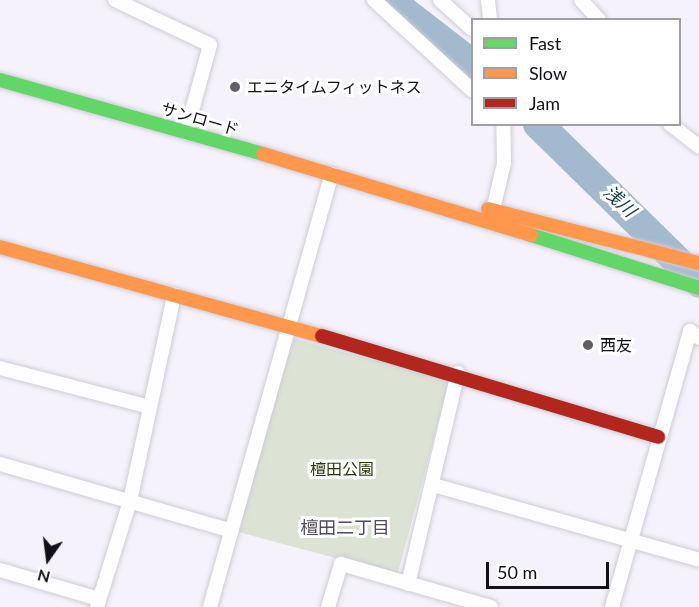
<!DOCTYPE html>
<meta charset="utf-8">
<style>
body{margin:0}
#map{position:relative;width:699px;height:607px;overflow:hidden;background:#f5f2fc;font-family:Lato,"Noto Sans JP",sans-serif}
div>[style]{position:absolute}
.green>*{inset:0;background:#dce3d4;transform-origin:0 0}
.river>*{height:30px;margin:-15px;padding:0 15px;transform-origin:15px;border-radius:15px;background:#a2b9ce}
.roads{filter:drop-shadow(0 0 2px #cfccd6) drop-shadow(0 0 2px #cfccd6)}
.street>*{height:14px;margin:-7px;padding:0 7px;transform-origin:7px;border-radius:7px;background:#fefdff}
.fast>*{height:14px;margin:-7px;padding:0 7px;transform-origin:7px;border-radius:7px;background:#63d668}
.slow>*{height:14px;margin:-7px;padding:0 7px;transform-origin:7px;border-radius:7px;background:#ff974d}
.jam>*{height:14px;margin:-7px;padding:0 7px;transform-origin:7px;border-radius:7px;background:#b3261e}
.dots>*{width:16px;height:16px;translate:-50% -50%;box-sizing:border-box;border:3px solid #fff;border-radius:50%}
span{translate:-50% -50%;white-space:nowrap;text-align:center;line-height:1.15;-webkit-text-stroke:6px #fff;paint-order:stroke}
.poi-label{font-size:16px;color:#131019}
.left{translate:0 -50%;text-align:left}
.street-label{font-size:16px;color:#131019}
.park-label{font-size:16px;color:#29370b}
.water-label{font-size:18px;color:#0f3a56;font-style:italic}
.neighbourhood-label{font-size:18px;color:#514b60}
.legend{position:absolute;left:471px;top:18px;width:210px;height:108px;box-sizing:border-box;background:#fff;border:2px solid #a19fa3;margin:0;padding:8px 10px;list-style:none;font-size:18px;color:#131019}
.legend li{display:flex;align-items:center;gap:12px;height:30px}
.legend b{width:30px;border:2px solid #a19fa3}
.north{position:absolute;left:18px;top:529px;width:60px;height:60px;-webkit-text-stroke:4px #fff;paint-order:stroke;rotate:194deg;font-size:16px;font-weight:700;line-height:24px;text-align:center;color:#131019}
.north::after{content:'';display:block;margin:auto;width:21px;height:27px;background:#131019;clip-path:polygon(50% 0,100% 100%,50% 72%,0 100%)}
.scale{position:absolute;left:486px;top:562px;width:123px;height:27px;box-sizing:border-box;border:3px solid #131019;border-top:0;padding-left:8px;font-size:18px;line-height:21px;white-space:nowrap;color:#131019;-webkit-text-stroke:4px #fff;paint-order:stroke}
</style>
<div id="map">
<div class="green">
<div style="left:291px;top:338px;width:164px;height:201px;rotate:15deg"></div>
</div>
<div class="river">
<div style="left:389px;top:0;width:105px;rotate:37.6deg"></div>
<div style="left:538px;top:124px;width:226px;rotate:44.5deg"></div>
</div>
<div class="roads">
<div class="street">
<div style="left:115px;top:0;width:105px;rotate:25.3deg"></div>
<div style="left:210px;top:45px;width:91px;rotate:105.3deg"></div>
<div style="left:374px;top:0;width:133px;rotate:42.6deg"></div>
<div style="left:440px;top:0;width:43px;rotate:42.2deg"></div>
<div style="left:488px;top:0;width:20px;rotate:84deg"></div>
<div style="left:581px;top:0;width:27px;rotate:48deg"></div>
<div style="left:670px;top:124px;width:37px;rotate:38deg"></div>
<div style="left:493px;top:210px;width:48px;rotate:-76.8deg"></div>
<div style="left:504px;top:163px;width:39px;rotate:-91deg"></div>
<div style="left:0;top:368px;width:155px;rotate:14.6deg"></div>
<div style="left:0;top:464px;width:241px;rotate:16.1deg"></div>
<div style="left:433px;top:485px;width:276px;rotate:15.7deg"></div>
<div style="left:0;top:570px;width:103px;rotate:16.3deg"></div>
<div style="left:408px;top:584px;width:217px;rotate:-76.7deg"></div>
<div style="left:97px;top:607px;width:111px;rotate:-72.7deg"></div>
<div style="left:130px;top:501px;width:211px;rotate:-77.9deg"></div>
<div style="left:210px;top:607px;width:450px;rotate:-74.3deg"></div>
<div style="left:328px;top:607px;width:45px;rotate:-73.2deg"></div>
<div style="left:341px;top:564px;width:156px;rotate:16deg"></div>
<div style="left:612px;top:607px;width:287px;rotate:-74.2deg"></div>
<div style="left:690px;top:331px;width:11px;rotate:38deg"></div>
</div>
<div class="fast">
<div style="left:0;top:80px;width:273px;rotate:15.7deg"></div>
<div style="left:531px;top:235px;width:176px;rotate:17.5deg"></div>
</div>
<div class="slow">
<div style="left:263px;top:154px;width:280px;rotate:16.8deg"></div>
<div style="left:488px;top:209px;width:218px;rotate:14.4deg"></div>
<div style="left:0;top:247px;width:334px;rotate:15.5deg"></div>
</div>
<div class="jam">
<div style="left:322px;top:336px;width:351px;rotate:16.7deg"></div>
</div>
</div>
<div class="dots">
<div style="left:235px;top:87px;background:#625f68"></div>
<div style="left:588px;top:345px;background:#625f68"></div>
</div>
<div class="poi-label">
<span class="left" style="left:247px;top:87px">エニタイムフィットネス</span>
<span class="left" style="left:600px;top:345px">西友</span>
</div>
<div class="street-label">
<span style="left:200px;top:119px;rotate:16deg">サンロード</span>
</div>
<div class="park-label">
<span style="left:342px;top:469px">檀田公園</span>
</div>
<div class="water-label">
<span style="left:620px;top:201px;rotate:43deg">浅川</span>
</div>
<div class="neighbourhood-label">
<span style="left:345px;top:527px">檀田二丁目</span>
</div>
<ul class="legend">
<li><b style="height:8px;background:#63d668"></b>Fast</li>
<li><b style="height:8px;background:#ff974d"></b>Slow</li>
<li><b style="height:8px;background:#b3261e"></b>Jam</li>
</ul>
<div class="north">N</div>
<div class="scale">50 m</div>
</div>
